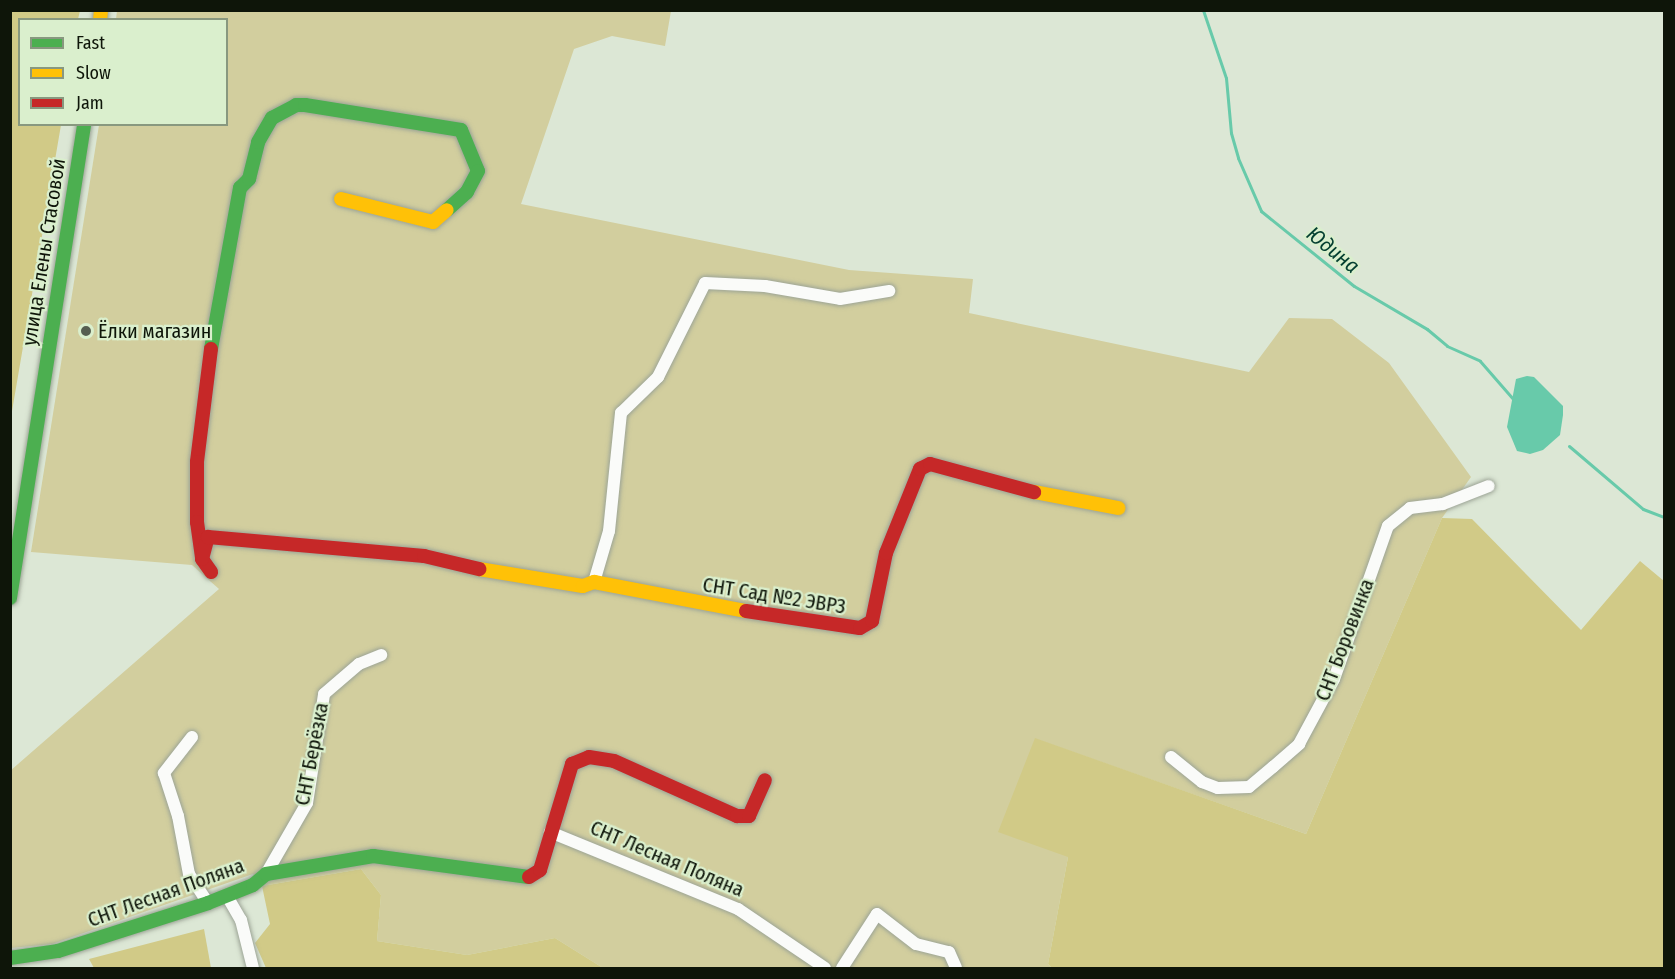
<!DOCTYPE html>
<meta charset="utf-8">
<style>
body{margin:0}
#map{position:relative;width:1675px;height:979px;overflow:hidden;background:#dce7d5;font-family:"Fira Sans Condensed",sans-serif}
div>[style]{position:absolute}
.green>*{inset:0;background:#d2ce9e}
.forest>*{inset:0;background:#d1ca87}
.water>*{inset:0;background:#68caaa}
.stream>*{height:3px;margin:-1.5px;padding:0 1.5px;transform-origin:1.5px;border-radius:1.5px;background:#68caaa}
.roads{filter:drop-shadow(0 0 2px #9ca496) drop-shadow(0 0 2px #9ca496)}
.street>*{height:12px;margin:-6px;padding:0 6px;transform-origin:6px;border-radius:6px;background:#fafbf9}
.fast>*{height:14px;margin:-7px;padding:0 7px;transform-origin:7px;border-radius:7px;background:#4caf50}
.slow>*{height:14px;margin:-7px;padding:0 7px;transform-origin:7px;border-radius:7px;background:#ffc107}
.jam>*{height:14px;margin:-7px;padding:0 7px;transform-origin:7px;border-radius:7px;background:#c62828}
.dots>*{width:16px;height:16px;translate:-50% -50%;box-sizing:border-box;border:3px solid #daefcd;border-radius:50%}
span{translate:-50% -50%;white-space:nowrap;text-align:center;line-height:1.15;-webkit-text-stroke:4.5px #daefcd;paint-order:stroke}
.street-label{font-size:20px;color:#0e1509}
.poi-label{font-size:20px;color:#0e1509}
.left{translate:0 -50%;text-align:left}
.water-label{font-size:21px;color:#054031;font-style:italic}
.frame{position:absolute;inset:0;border:12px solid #0e1509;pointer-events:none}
.legend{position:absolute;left:18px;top:18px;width:210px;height:108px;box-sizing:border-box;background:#daefcd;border:2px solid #88987f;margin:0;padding:8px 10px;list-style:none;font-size:18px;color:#0e1509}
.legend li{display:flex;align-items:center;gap:12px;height:30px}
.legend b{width:30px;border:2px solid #88987f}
</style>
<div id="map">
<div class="green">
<div style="clip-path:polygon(117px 11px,671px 11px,665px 46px,612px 36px,574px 49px,521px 204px,849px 270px,973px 279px,969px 313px,1249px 372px,1289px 318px,1332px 319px,1389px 363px,1471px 477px,1442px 518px,1306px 834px,1036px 739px,1068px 857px,1048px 964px,1052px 968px,603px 968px,555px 938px,467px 955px,377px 941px,381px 895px,361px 869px,262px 886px,253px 874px,52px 944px,11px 948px,10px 771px,219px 589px,192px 565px,31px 552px,99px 125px,226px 124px,226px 20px,116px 19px)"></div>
</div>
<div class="forest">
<div style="clip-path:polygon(11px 10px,80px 11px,78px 19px,20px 20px,20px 124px,61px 125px,11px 417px)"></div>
<div style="clip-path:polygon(1442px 518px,1472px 519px,1581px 630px,1640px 561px,1664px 581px,1664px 968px,1052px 968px,1048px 964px,1068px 857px,998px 832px,1035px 738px,1306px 834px)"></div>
<div style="clip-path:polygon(361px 869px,381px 895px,377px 941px,467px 955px,555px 938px,603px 968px,266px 968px,255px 943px,270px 924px,262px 886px)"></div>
<div style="clip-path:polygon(204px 929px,211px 968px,94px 968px,89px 959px)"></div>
</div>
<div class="water">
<div style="clip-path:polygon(1527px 376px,1534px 377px,1563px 406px,1563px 415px,1560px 435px,1543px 450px,1530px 454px,1517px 451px,1507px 427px,1516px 379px)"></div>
</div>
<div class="stream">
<div style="left:1203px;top:10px;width:72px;rotate:71.3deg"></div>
<div style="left:1226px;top:78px;width:55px;rotate:84.8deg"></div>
<div style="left:1231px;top:133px;width:26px;rotate:74deg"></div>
<div style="left:1238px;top:158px;width:58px;rotate:66.5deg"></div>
<div style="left:1261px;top:211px;width:119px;rotate:38.9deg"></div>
<div style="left:1354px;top:286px;width:85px;rotate:30.5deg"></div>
<div style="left:1427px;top:329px;width:26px;rotate:40deg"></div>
<div style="left:1447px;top:346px;width:36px;rotate:24deg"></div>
<div style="left:1480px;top:361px;width:52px;rotate:48.9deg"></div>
<div style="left:1569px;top:446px;width:97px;rotate:40.4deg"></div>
<div style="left:1643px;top:509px;width:22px;rotate:21deg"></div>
</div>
<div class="roads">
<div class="street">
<div style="left:594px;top:582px;width:53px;rotate:-73.6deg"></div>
<div style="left:609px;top:531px;width:119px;rotate:-84.2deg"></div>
<div style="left:621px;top:413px;width:52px;rotate:-44.2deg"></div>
<div style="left:658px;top:377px;width:105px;rotate:-63.4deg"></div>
<div style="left:705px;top:283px;width:60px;rotate:2.9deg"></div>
<div style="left:765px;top:286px;width:76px;rotate:9.8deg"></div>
<div style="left:840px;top:299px;width:50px;rotate:-9.3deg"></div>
<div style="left:192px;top:737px;width:46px;rotate:127.9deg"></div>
<div style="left:164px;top:773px;width:45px;rotate:72deg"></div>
<div style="left:178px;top:816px;width:59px;rotate:79.3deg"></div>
<div style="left:189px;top:874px;width:35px;rotate:57deg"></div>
<div style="left:1171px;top:757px;width:40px;rotate:39deg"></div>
<div style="left:1202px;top:782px;width:17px;rotate:21deg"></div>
<div style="left:1218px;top:788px;width:31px;rotate:-2deg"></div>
<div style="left:1249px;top:787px;width:31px;rotate:-40deg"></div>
<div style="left:1273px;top:767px;width:35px;rotate:-41deg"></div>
<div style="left:1299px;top:744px;width:74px;rotate:-61.7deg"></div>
<div style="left:1334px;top:679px;width:162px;rotate:-70.6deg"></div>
<div style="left:1388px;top:526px;width:28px;rotate:-39deg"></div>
<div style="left:1410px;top:508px;width:33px;rotate:-7deg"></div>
<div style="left:1443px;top:504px;width:49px;rotate:-21.4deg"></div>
<div style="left:550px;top:832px;width:203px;rotate:22.3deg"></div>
<div style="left:738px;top:909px;width:105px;rotate:34.1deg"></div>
<div style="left:266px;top:874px;width:82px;rotate:-60deg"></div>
<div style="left:307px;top:803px;width:110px;rotate:-81.1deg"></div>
<div style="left:324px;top:694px;width:46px;rotate:-40.6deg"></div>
<div style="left:359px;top:664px;width:24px;rotate:-22deg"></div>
<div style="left:227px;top:896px;width:28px;rotate:60deg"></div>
<div style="left:241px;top:920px;width:49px;rotate:76deg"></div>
<div style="left:842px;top:968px;width:64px;rotate:-57.1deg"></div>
<div style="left:877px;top:914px;width:49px;rotate:37.6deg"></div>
<div style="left:916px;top:944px;width:34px;rotate:14deg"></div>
<div style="left:949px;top:952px;width:17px;rotate:66deg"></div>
</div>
<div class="fast">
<div style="left:211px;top:349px;width:164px;rotate:-79.8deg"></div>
<div style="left:240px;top:188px;width:13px;rotate:-45deg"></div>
<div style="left:249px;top:179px;width:38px;rotate:-76deg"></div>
<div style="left:258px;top:142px;width:28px;rotate:-60deg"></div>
<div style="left:272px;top:118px;width:27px;rotate:-28deg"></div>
<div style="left:296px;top:105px;width:9px"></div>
<div style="left:305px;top:105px;width:158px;rotate:9.1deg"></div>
<div style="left:461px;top:130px;width:44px;rotate:67.5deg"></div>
<div style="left:478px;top:171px;width:24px;rotate:118deg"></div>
<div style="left:467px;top:192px;width:27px;rotate:138deg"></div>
<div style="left:10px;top:598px;width:480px;rotate:-81.1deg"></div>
<div style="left:10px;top:958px;width:49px;rotate:-8.3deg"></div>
<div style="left:58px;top:951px;width:157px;rotate:-17.7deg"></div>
<div style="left:208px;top:903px;width:48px;rotate:-21.8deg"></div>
<div style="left:253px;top:885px;width:17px;rotate:-40deg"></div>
<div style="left:266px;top:874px;width:109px;rotate:-9.5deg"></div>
<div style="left:373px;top:856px;width:157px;rotate:7.7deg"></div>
</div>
<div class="slow">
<div style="left:100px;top:20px;width:10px;rotate:-84deg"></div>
<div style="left:341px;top:199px;width:95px;rotate:14deg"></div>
<div style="left:433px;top:222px;width:18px;rotate:-41deg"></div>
<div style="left:1034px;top:492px;width:86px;rotate:10.8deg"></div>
<div style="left:479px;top:569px;width:105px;rotate:9.3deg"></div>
<div style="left:583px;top:586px;width:12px;rotate:-20deg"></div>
<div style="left:594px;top:582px;width:155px;rotate:10.8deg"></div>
</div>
<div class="jam">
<div style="left:211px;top:349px;width:114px;rotate:97.1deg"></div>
<div style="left:197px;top:462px;width:60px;rotate:90deg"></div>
<div style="left:197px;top:522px;width:37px;rotate:82deg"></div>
<div style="left:202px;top:559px;width:16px;rotate:55deg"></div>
<div style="left:202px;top:559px;width:23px;rotate:-75deg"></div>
<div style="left:208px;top:537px;width:217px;rotate:5deg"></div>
<div style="left:424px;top:556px;width:57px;rotate:13.3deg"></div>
<div style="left:746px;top:611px;width:115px;rotate:8.5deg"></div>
<div style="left:860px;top:628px;width:14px;rotate:-30deg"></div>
<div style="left:872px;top:621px;width:69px;rotate:-78.4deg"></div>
<div style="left:886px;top:553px;width:91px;rotate:-68deg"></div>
<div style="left:920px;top:469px;width:11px;rotate:-27deg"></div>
<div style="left:930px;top:464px;width:108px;rotate:15.1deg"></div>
<div style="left:529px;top:877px;width:13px;rotate:-32deg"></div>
<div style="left:540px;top:870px;width:111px;rotate:-73.2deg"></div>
<div style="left:572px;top:764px;width:18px;rotate:-22deg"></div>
<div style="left:589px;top:757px;width:25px;rotate:9deg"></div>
<div style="left:614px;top:761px;width:135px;rotate:24.1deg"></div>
<div style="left:737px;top:816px;width:12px"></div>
<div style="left:749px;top:816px;width:39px;rotate:-66deg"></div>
</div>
</div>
<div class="dots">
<div style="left:86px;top:331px;background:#565e50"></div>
</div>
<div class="street-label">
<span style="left:44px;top:252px;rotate:-81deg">улица Елены Стасовой</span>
<span style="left:774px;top:596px;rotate:9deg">СНТ Сад №2 ЭВРЗ</span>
<span style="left:1345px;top:640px;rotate:-69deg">СНТ Боровинка</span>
<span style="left:312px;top:754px;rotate:-79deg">СНТ Берёзка</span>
<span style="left:667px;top:859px;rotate:23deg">СНТ Лесная Поляна</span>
<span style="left:166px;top:893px;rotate:-20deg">СНТ Лесная Поляна</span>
</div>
<div class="poi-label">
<span class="left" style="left:98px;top:331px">Ёлки магазин</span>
</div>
<div class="water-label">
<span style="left:1333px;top:250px;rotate:39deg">Юдина</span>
</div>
<div class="frame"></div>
<ul class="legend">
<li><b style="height:8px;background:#4caf50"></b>Fast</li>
<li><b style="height:8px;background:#ffc107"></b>Slow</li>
<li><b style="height:8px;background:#c62828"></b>Jam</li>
</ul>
</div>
